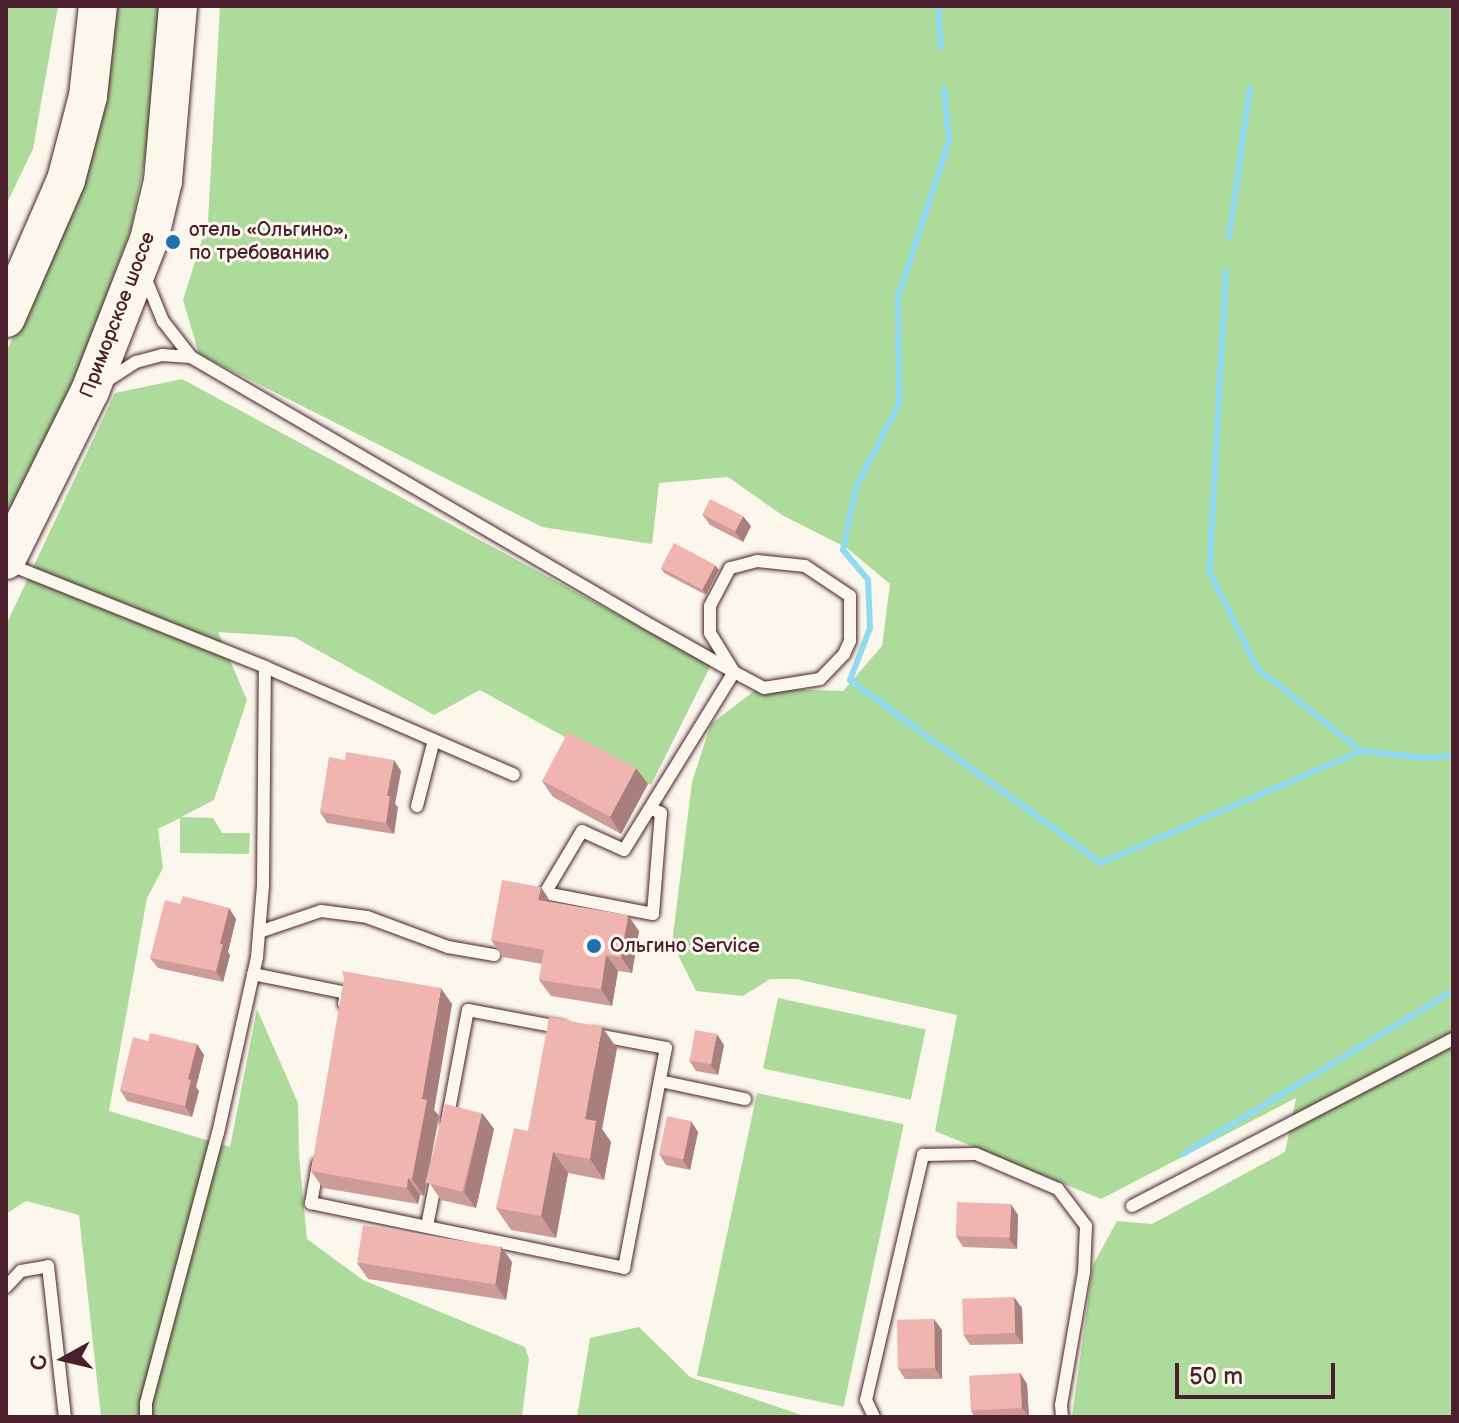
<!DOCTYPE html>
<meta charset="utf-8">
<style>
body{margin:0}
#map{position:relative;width:1459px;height:1423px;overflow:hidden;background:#fbf7ec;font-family:"Balsamiq Sans",sans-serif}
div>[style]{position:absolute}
.green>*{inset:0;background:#addb9b;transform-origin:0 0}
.stream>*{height:6px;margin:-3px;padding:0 3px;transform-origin:3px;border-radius:3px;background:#90daf2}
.roads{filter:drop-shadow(0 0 2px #4a1f2b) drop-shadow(0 0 2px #4a1f2b)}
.lane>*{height:12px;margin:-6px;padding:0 6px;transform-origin:6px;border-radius:6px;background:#fbf7ec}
.primary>*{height:38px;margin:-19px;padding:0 19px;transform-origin:19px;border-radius:19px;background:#fbf7ec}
.wall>*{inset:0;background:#ce9c98}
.shaded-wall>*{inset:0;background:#a87f7c}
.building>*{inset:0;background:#f0b5b1;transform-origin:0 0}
.dots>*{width:22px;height:22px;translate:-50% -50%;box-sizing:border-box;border:4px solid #fbf7ec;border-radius:50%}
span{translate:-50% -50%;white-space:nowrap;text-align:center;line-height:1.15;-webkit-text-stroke:6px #fbf7ec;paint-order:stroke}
.poi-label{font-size:20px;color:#4a1f2b}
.left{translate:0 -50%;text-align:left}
.street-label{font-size:20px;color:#4a1f2b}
.frame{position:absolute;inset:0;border:8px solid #4a1f2b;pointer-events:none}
.north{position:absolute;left:24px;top:1319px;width:80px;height:80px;-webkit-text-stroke:6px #fbf7ec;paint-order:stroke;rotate:262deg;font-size:22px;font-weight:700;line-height:32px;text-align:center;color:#4a1f2b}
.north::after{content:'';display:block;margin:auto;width:28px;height:36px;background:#4a1f2b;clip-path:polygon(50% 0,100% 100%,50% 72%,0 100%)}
.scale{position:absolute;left:1175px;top:1363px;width:160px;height:36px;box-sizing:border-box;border:4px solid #4a1f2b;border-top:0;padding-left:10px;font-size:24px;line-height:28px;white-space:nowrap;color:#4a1f2b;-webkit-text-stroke:6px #fbf7ec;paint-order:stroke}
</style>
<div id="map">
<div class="green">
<div style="clip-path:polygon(6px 6px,58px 6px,33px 149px,6px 205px)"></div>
<div style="clip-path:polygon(114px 6px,163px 6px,146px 154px,131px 228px,75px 382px,6px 533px,6px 352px,49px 263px)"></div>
<div style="clip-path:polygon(220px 6px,1453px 6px,1453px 1417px,1072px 1417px,1093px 1265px,1117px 1221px,1152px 1224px,1285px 1152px,1296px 1098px,1101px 1199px,935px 1131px,957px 1015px,796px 979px,770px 979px,743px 996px,696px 991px,672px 943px,692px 782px,711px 724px,758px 688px,843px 691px,882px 646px,890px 584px,847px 548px,782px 515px,728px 477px,659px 483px,652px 544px,542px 527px,199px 354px,183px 300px,208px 221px)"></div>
<div style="clip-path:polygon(182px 379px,711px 665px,651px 785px,480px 690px,434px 715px,294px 637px,218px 632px,247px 700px,214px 800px,181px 817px,213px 818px,222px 833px,250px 833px,249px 854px,180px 853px,180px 818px,158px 829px,163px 868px,147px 898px,109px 1111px,230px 1147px,257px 1009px,298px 1103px,299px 1156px,307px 1239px,363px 1280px,525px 1347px,529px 1359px,522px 1417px,101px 1417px,79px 1215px,26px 1201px,6px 1214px,6px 625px,115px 393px)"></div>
<div style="left:778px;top:998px;width:151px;height:72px;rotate:12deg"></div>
<div style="left:757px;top:1093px;width:150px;height:289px;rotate:12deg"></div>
<div style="clip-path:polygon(639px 1327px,690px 1377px,807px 1417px,577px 1417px,590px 1338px)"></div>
</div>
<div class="stream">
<div style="left:938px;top:6px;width:41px;rotate:85.8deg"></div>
<div style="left:944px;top:89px;width:52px;rotate:84.5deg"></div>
<div style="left:949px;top:141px;width:164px;rotate:108.1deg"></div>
<div style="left:898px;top:297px;width:107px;rotate:89.5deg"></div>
<div style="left:899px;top:404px;width:93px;rotate:117.4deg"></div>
<div style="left:856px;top:487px;width:64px;rotate:101.7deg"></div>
<div style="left:843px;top:550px;width:39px;rotate:50deg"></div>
<div style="left:868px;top:580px;width:48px;rotate:87.6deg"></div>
<div style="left:870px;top:628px;width:56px;rotate:111deg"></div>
<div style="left:850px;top:680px;width:311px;rotate:36.1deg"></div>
<div style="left:1101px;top:863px;width:283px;rotate:-23.3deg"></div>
<div style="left:1361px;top:751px;width:67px;rotate:6deg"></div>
<div style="left:1428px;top:758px;width:25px;rotate:-5deg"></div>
<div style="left:1229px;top:237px;width:151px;rotate:-82deg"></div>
<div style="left:1226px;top:271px;width:300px;rotate:93.2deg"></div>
<div style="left:1209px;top:571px;width:108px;rotate:63.7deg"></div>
<div style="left:1257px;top:668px;width:133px;rotate:38.6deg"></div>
<div style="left:1183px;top:1154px;width:315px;rotate:-31.1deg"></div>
</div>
<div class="roads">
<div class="lane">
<div style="left:145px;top:277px;width:48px;rotate:67.8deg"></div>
<div style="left:163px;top:321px;width:46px;rotate:52.1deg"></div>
<div style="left:191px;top:357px;width:526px;rotate:30.27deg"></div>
<div style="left:645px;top:622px;width:102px;rotate:29.3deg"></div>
<div style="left:734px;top:672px;width:34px;rotate:28deg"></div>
<div style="left:764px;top:688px;width:57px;rotate:-9.1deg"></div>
<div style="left:820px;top:679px;width:35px;rotate:-46deg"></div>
<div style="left:844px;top:654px;width:14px;rotate:-65deg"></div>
<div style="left:850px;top:641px;width:45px;rotate:-90deg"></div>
<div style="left:850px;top:596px;width:54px;rotate:-146.3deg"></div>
<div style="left:805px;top:566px;width:48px;rotate:-174.1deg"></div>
<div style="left:757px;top:561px;width:28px;rotate:165deg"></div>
<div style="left:730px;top:568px;width:43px;rotate:117.8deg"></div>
<div style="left:710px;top:606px;width:27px;rotate:90deg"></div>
<div style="left:710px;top:633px;width:46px;rotate:58.4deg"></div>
<div style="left:734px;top:672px;width:209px;rotate:121.7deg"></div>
<div style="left:624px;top:850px;width:46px;rotate:-155.7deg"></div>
<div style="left:582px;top:831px;width:72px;rotate:120.8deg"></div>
<div style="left:545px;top:893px;width:110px;rotate:11deg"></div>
<div style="left:653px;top:914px;width:101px;rotate:-85.5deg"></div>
<div style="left:661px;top:813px;width:10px;rotate:-156deg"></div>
<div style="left:105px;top:382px;width:37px;rotate:-33deg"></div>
<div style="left:136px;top:362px;width:27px;rotate:-15deg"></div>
<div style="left:162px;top:355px;width:29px;rotate:4deg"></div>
<div style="left:8px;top:564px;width:277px;rotate:21.8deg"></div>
<div style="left:265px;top:667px;width:271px;rotate:23.4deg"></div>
<div style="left:417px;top:806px;width:68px;rotate:-75.6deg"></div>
<div style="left:259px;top:932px;width:65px;rotate:-18.7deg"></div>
<div style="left:321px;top:911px;width:46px;rotate:7.4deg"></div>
<div style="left:367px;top:917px;width:86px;rotate:20.3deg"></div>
<div style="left:448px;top:947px;width:47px;rotate:9.9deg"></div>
<div style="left:253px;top:974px;width:95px;rotate:11.5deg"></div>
<div style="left:346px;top:993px;width:11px;rotate:100deg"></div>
<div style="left:660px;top:1081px;width:87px;rotate:12deg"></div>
<div style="left:447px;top:1121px;width:113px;rotate:-79.3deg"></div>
<div style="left:468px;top:1010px;width:97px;rotate:10.7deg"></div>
<div style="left:318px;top:1164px;width:40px;rotate:100deg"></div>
<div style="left:311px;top:1203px;width:320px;rotate:11.7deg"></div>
<div style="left:624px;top:1268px;width:224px;rotate:-79.2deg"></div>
<div style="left:666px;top:1048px;width:75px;rotate:-169.3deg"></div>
<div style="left:1132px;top:1206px;width:362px;rotate:-27.5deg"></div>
<div style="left:427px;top:1226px;width:52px;rotate:-78.9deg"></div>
<div style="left:6px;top:1287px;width:22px;rotate:-47deg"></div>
<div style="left:21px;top:1271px;width:27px;rotate:-10deg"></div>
<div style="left:48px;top:1266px;width:152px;rotate:83.6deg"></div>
<div style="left:146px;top:1417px;width:14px;rotate:-90deg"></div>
<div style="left:146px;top:1403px;width:279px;rotate:-75.1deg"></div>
<div style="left:218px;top:1133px;width:180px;rotate:-77.5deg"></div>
<div style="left:257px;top:957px;width:72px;rotate:-85.2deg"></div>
<div style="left:263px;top:885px;width:218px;rotate:-89.5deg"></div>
<div style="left:874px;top:1417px;width:19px;rotate:-115deg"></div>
<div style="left:866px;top:1400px;width:252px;rotate:-76.9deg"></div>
<div style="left:923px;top:1155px;width:53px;rotate:-1.1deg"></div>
<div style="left:976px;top:1154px;width:89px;rotate:23.1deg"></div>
<div style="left:1058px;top:1189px;width:46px;rotate:52.9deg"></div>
<div style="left:1086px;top:1226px;width:46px;rotate:92.5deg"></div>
<div style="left:1084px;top:1272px;width:135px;rotate:99.8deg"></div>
<div style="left:1061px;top:1405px;width:12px;rotate:85deg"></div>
</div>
<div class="primary">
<div style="left:6px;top:318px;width:150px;rotate:-66.5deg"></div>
<div style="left:66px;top:180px;width:87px;rotate:-75.3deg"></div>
<div style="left:88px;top:96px;width:91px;rotate:-83.7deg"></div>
<div style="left:6px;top:560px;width:189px;rotate:-63.6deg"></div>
<div style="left:90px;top:391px;width:162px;rotate:-68.7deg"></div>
<div style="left:149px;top:240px;width:61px;rotate:-76.7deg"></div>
<div style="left:163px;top:181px;width:176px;rotate:-85.1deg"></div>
</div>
</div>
<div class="wall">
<div style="clip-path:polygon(702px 514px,751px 526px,743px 542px,710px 525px)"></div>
<div style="clip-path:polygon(661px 568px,719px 570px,706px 595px,664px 573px)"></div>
<div style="clip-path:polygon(345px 760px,394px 760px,401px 771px,395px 804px,398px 807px,394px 834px,327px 823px,320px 812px)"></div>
<div style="clip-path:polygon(542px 781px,648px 784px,621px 834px,553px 797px)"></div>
<div style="clip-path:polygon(551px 903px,639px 931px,632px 973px,618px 971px,612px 1006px,551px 996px,539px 980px,542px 964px,503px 957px,491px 940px)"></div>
<div style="clip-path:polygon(180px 904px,229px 908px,236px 919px,228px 952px,230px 955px,223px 982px,158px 968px,150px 958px)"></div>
<div style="clip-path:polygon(452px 1004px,434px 1110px,439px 1116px,424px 1196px,420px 1195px,418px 1204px,323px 1188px,311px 1171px)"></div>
<div style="clip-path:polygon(148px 1041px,197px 1044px,204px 1055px,196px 1087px,199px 1091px,192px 1117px,127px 1101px,120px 1090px)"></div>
<div style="clip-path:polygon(724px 1045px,718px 1075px,696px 1071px,689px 1060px)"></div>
<div style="clip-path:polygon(617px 1048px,602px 1129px,611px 1142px,604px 1180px,568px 1173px,556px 1238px,511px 1230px,496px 1208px,528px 1131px)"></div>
<div style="clip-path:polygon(482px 1113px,494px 1129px,476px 1208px,441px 1200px,430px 1184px)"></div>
<div style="clip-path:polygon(698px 1132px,690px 1170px,666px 1165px,659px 1154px)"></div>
<div style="clip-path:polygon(1018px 1215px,1017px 1249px,963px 1247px,956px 1236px)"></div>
<div style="clip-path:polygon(512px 1262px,506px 1300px,368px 1279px,357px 1263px)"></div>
<div style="clip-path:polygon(1022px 1308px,1023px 1344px,970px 1345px,963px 1334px)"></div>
<div style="clip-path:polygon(942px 1330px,942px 1379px,905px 1379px,898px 1368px)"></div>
<div style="clip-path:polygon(1020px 1373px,1027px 1384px,1029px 1417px,975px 1417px,971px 1411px)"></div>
</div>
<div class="shaded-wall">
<div style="clip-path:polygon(743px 516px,751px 526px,743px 542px,735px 532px)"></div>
<div style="clip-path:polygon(715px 565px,719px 570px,706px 595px,702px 589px)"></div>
<div style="clip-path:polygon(394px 760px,401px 771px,395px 804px,398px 807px,394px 834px,386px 823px,387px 796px)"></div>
<div style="clip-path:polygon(636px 768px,648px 784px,621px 834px,610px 817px)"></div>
<div style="clip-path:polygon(541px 887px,552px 904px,538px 900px)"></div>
<div style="clip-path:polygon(229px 908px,236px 919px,228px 952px,230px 955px,223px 982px,216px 971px,220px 944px)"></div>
<div style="clip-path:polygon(628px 915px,639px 931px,632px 973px,621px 957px)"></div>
<div style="clip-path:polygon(606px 955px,618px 971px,612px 1006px,601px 989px)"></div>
<div style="clip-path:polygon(441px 988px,452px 1004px,434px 1110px,439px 1116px,424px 1196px,412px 1179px,422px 1099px)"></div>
<div style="clip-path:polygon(602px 1027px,617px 1048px,602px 1129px,611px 1142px,604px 1180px,590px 1159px,585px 1119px)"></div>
<div style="clip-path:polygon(717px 1034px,724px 1045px,718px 1075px,710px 1064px)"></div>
<div style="clip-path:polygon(197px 1044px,204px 1055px,196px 1087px,199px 1091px,192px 1117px,185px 1106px,188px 1079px)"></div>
<div style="clip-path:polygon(482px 1113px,494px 1129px,476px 1208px,464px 1192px)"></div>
<div style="clip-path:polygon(691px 1121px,698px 1132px,690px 1170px,682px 1159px)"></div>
<div style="clip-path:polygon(553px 1152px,568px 1173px,556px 1238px,541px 1216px)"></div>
<div style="clip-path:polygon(408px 1178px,420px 1195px,418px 1204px,407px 1188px)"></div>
<div style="clip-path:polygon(1011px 1204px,1018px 1215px,1017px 1249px,1009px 1239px)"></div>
<div style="clip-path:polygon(501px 1246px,512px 1262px,506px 1300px,495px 1284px)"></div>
<div style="clip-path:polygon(1014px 1297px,1022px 1308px,1023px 1344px,1015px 1333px)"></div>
<div style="clip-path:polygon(934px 1319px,942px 1330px,942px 1379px,935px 1368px)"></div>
<div style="clip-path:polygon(1020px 1373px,1027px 1384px,1029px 1417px,1022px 1408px)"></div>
</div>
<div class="building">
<div style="left:710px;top:499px;width:37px;height:17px;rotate:27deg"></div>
<div style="left:674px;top:543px;width:47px;height:28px;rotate:28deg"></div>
<div style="left:568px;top:732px;width:77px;height:55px;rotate:28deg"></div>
<div style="clip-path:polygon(346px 752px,394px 760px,387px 796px,390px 796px,386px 823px,320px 812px,329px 757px,345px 760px)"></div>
<div style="clip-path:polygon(502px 880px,541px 887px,538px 900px,628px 915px,621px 957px,606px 955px,601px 989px,539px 980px,544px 950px,491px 940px)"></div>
<div style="clip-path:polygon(183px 896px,229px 908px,220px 944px,223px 944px,216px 971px,150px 958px,165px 900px,180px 904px)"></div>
<div style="clip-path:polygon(342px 971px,441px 988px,422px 1099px,427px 1100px,412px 1179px,408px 1178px,407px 1188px,311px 1171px,344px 978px)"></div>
<div style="clip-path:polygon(549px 1017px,602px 1027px,585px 1119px,596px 1121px,590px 1159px,553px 1152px,541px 1216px,496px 1208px,514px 1128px,528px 1131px)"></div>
<div style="left:695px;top:1030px;width:22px;height:31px;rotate:10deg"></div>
<div style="clip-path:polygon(150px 1033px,197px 1044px,188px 1079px,191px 1080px,185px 1106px,120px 1090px,133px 1037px,148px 1041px)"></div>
<div style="left:445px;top:1104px;width:38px;height:81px;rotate:14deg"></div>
<div style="left:667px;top:1116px;width:25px;height:39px;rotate:12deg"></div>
<div style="left:957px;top:1202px;width:54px;height:34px;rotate:2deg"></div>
<div style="left:363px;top:1225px;width:140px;height:38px;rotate:9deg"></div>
<div style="left:1014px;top:1297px;width:36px;height:52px;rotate:88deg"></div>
<div style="left:934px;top:1319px;width:49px;height:37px;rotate:89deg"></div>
<div style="left:1020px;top:1373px;width:35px;height:51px;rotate:87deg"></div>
</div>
<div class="dots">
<div style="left:173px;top:242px;background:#1f6fb2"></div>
<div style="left:594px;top:946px;background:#1f6fb2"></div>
</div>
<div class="poi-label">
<span class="left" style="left:189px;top:242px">отель «Ольгино»,<br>по требованию</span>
<span class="left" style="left:610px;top:946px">Ольгино Service</span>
</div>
<div class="street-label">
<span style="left:118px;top:315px;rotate:-69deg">Приморское шоссе</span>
</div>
<div class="frame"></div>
<div class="north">С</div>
<div class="scale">50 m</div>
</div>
